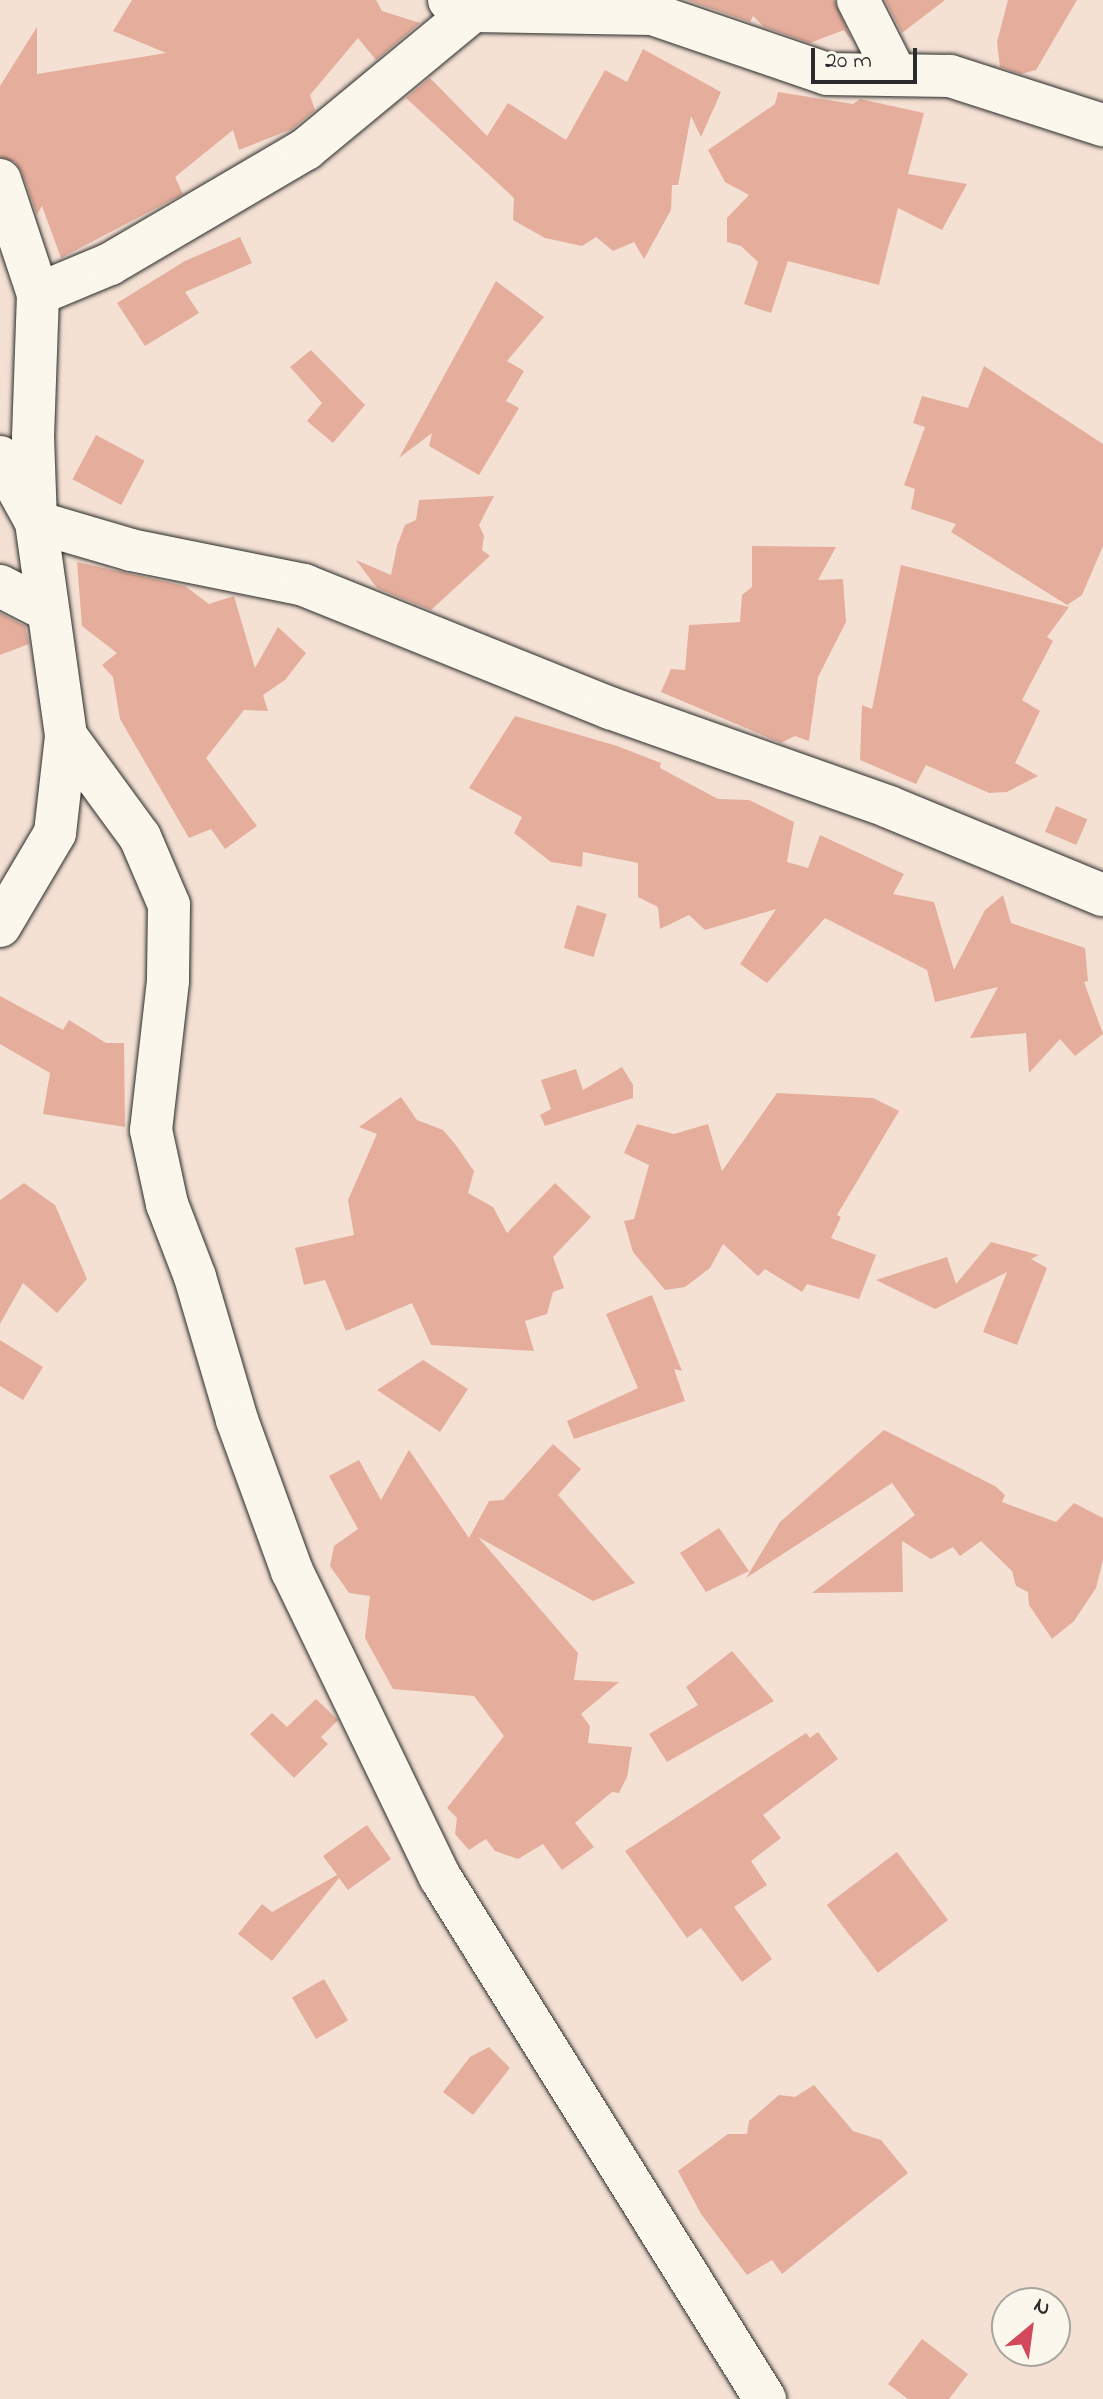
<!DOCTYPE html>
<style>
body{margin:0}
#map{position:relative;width:1103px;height:2399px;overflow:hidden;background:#f4e1d4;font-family:"Indie Flower",sans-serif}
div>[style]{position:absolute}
.building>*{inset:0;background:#e5ae9c;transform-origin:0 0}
.roads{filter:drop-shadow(0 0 2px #2b2b2b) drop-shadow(0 0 2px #2b2b2b)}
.street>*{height:42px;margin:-21px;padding:0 21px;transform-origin:21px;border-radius:21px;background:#fbf7ec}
span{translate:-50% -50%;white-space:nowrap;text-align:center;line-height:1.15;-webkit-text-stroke:6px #fbf7ec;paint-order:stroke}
.north{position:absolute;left:991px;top:2287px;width:80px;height:80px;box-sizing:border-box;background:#fbf7ec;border:2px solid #a8a59f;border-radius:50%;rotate:29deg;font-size:22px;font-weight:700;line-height:32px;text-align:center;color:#2b2b2b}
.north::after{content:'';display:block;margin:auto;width:28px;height:36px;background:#d1495b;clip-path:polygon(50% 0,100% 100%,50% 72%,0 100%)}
.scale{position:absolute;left:811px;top:48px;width:106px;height:36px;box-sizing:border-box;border:4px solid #2b2b2b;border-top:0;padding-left:10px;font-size:24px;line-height:28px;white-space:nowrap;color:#2b2b2b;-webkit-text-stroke:6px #fbf7ec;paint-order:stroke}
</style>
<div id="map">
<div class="building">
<div style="clip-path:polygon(132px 0,376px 0,382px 11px,420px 23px,376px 60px,358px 38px,310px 95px,315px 110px,292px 129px,239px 150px,233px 130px,175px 177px,183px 194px,61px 258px,42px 206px,37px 215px,22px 172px,15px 162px,0 157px,0 86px,37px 27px,37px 74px,166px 53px,113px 31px)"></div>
<div style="clip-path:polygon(687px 0,834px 0,852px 41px,844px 30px,810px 43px,764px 27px,753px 16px,750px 22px)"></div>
<div style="clip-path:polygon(885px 0,945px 0,902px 33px)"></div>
<div style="clip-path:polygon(1008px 0,1077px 0,1036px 70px,1021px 74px,1000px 67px,997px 42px)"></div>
<div style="clip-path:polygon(643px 49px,721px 92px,701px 137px,691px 116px,678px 185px,672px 185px,671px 210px,644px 259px,634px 242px,613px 251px,596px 237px,582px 246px,545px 238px,513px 220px,514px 198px,406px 98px,430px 78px,487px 136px,508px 103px,566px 140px,605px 70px,627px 82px)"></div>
<div style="clip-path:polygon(778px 92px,853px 104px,860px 99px,924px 113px,908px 174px,967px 184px,942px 230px,898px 208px,879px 285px,788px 261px,771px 313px,744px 304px,758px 262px,741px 246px,727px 242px,727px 218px,749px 195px,725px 182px,708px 150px,775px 104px)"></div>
<div style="clip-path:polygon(240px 237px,252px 263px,185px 292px,199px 313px,145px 346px,117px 303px,185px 261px)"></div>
<div style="clip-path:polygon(496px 281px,544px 317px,507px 361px,524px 371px,506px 401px,519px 408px,479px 475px,429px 446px,432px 433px,399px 458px)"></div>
<div style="clip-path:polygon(311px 350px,365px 405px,333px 443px,307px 421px,322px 403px,290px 367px)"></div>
<div style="clip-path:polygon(984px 366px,1103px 444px,1103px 546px,1082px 595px,1067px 605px,951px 532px,956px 524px,911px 509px,915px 489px,904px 485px,925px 427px,913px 423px,922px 396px,968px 408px)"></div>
<div style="left:96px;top:435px;width:55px;height:50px;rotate:28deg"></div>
<div style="clip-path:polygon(494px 496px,479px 525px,484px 536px,482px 550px,490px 556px,431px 610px,377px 588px,356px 560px,391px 575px,397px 546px,405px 525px,416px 520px,419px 500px)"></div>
<div style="clip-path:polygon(752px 546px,836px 547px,818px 580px,843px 579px,846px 622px,818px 677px,809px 741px,795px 736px,781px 743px,661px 692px,671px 669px,685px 670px,689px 625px,740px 622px,742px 595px,752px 587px)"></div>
<div style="clip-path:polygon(77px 562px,185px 586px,209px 604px,234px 596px,255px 668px,278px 627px,306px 653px,285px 680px,263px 695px,268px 711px,244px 710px,206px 758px,257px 826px,225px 849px,211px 829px,189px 838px,120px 719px,113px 677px,102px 665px,117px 653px,82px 626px)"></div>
<div style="clip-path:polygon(901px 565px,1069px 607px,1047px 637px,1053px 641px,1022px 700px,1040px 711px,1015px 763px,1038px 776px,1007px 792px,989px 793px,926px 765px,916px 784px,860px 760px,862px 705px,872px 709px)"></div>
<div style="clip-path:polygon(0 613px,25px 626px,29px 644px,0 655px)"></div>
<div style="clip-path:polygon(515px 716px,617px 746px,661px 763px,660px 768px,718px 799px,749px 800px,794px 822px,787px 862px,808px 868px,820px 835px,904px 874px,893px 894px,934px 902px,954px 970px,985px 910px,1003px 895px,1011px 923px,1085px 948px,1088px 981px,1084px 982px,1103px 1034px,1075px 1056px,1060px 1039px,1029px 1073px,1026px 1033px,970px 1038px,998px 987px,935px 1002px,927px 970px,825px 918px,767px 983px,740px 964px,776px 909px,705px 930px,689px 915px,660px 929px,658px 907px,638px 897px,638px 863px,583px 852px,582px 867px,551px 862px,514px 833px,522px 817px,469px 788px)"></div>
<div style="left:1056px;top:806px;width:34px;height:28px;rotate:23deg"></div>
<div style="left:577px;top:905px;width:31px;height:45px;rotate:17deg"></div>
<div style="clip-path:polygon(0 996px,63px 1030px,69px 1020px,106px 1043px,124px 1043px,125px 1127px,43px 1114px,50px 1073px,0 1044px)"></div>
<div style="clip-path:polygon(622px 1067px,633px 1085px,633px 1098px,545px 1126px,540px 1115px,551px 1109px,541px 1080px,576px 1069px,583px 1090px)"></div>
<div style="clip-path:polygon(777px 1093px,873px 1098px,899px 1111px,837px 1215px,841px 1217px,831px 1238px,876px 1255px,859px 1299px,807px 1284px,802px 1292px,765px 1269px,758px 1276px,723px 1244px,710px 1268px,685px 1287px,665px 1290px,633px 1252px,624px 1221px,634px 1219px,649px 1165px,624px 1153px,637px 1124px,674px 1134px,708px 1124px,722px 1171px)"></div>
<div style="clip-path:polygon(401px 1097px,417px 1120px,443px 1130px,455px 1144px,474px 1171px,468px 1193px,493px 1207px,507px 1233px,555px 1183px,591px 1217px,553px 1257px,564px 1288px,553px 1292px,547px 1314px,525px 1321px,534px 1351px,431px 1345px,412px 1303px,346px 1331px,325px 1280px,304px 1285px,295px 1248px,354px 1235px,348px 1200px,377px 1134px,359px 1127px)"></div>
<div style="clip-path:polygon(24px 1183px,55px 1205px,87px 1279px,57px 1313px,23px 1283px,0 1324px,0 1200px)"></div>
<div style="clip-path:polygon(991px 1242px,1039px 1255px,1031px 1259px,1047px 1268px,1017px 1345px,983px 1332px,1007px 1272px,935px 1309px,876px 1280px,947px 1257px,956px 1284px)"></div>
<div style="clip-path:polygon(652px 1295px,682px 1371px,674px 1369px,685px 1401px,574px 1439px,567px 1421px,638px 1388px,606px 1314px)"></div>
<div style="clip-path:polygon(0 1340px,43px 1367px,23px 1400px,0 1386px)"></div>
<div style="clip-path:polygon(423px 1360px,468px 1389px,440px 1432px,377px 1390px)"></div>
<div style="clip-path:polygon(884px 1430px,995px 1486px,1005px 1495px,1002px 1502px,1056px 1522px,1074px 1503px,1103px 1518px,1103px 1560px,1096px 1588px,1074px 1621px,1052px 1639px,1029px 1605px,1028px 1592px,1016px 1586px,1012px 1571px,981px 1541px,960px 1556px,953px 1547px,931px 1559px,902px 1541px,903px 1592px,812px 1593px,915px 1515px,892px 1483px,746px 1578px,780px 1522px)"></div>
<div style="clip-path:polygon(553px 1444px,581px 1469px,558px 1495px,635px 1583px,593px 1601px,478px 1537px,578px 1653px,574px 1680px,619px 1682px,581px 1714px,590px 1726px,588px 1743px,632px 1747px,627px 1777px,619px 1793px,612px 1792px,575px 1823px,594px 1847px,562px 1870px,543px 1844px,518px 1859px,495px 1851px,486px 1839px,469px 1850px,455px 1834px,457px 1818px,447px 1808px,504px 1736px,474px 1696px,393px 1689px,365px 1638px,370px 1596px,349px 1593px,330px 1566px,334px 1546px,358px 1529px,329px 1476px,359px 1460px,381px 1500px,409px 1450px,469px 1538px,489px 1501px,503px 1500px)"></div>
<div style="clip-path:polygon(719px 1528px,749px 1571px,706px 1592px,680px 1553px)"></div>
<div style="clip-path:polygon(732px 1651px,774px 1701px,667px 1762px,649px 1734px,698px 1705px,686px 1687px)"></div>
<div style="clip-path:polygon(316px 1699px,338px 1720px,321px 1737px,328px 1744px,294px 1778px,250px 1734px,272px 1713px,287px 1727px)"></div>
<div style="clip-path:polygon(818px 1732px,838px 1759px,763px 1815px,781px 1838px,751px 1861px,767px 1885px,734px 1907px,772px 1959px,742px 1982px,701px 1928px,687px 1938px,625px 1851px,806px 1733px,810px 1738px)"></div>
<div style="clip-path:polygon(367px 1825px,391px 1859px,348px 1890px,339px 1878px,272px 1961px,238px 1934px,262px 1904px,272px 1912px,337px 1875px,323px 1856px)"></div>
<div style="left:897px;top:1852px;width:85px;height:88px;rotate:53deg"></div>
<div style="left:324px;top:1979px;width:48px;height:37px;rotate:60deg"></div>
<div style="clip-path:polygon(489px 2047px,510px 2068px,473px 2115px,443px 2092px,470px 2057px)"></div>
<div style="clip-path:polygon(814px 2085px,853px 2131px,881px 2140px,908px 2173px,782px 2274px,772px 2260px,747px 2275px,701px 2214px,678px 2171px,728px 2134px,747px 2134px,749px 2121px,779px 2095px,795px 2097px)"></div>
<div style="clip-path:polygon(922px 2339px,968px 2374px,949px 2399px,908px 2399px,888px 2384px)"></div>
</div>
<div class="roads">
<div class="street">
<div style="left:449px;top:0;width:26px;rotate:25deg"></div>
<div style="left:473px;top:11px;width:179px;rotate:1deg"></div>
<div style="left:652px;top:14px;width:185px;rotate:18.9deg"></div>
<div style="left:827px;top:74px;width:123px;rotate:0.9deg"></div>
<div style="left:950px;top:76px;width:161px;rotate:17.8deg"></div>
<div style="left:858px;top:0;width:84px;rotate:63.1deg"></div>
<div style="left:0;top:180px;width:120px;rotate:71.6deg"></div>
<div style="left:38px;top:294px;width:142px;rotate:92deg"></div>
<div style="left:33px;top:436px;width:86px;rotate:88deg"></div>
<div style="left:36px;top:522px;width:216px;rotate:82deg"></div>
<div style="left:66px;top:736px;width:125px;rotate:53.8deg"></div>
<div style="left:140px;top:837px;width:74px;rotate:66.9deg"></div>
<div style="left:169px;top:905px;width:76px;rotate:90.8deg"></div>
<div style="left:168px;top:981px;width:150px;rotate:96.5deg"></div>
<div style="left:151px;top:1130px;width:76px;rotate:77.8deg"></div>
<div style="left:167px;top:1204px;width:78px;rotate:69deg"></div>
<div style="left:195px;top:1277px;width:149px;rotate:73.6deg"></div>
<div style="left:237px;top:1420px;width:161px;rotate:70deg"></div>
<div style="left:292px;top:1571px;width:340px;rotate:64.2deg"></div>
<div style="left:440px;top:1877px;width:615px;rotate:58.09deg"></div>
<div style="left:38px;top:294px;width:78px;rotate:-22.6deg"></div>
<div style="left:110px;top:264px;width:227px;rotate:-30.4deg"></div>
<div style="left:306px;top:149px;width:217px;rotate:-39.6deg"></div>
<div style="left:0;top:457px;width:74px;rotate:61deg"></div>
<div style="left:36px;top:522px;width:99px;rotate:16.4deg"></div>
<div style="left:131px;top:550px;width:177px;rotate:11.4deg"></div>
<div style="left:304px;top:585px;width:330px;rotate:21.9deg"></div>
<div style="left:610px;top:708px;width:296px;rotate:19.5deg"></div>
<div style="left:889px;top:807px;width:231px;rotate:22.4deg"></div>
<div style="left:0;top:586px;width:51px;rotate:27.1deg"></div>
<div style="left:0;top:926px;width:108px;rotate:-59.4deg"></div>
<div style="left:55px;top:833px;width:98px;rotate:-83.5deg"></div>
</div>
</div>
<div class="north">N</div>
<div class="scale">20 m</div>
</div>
